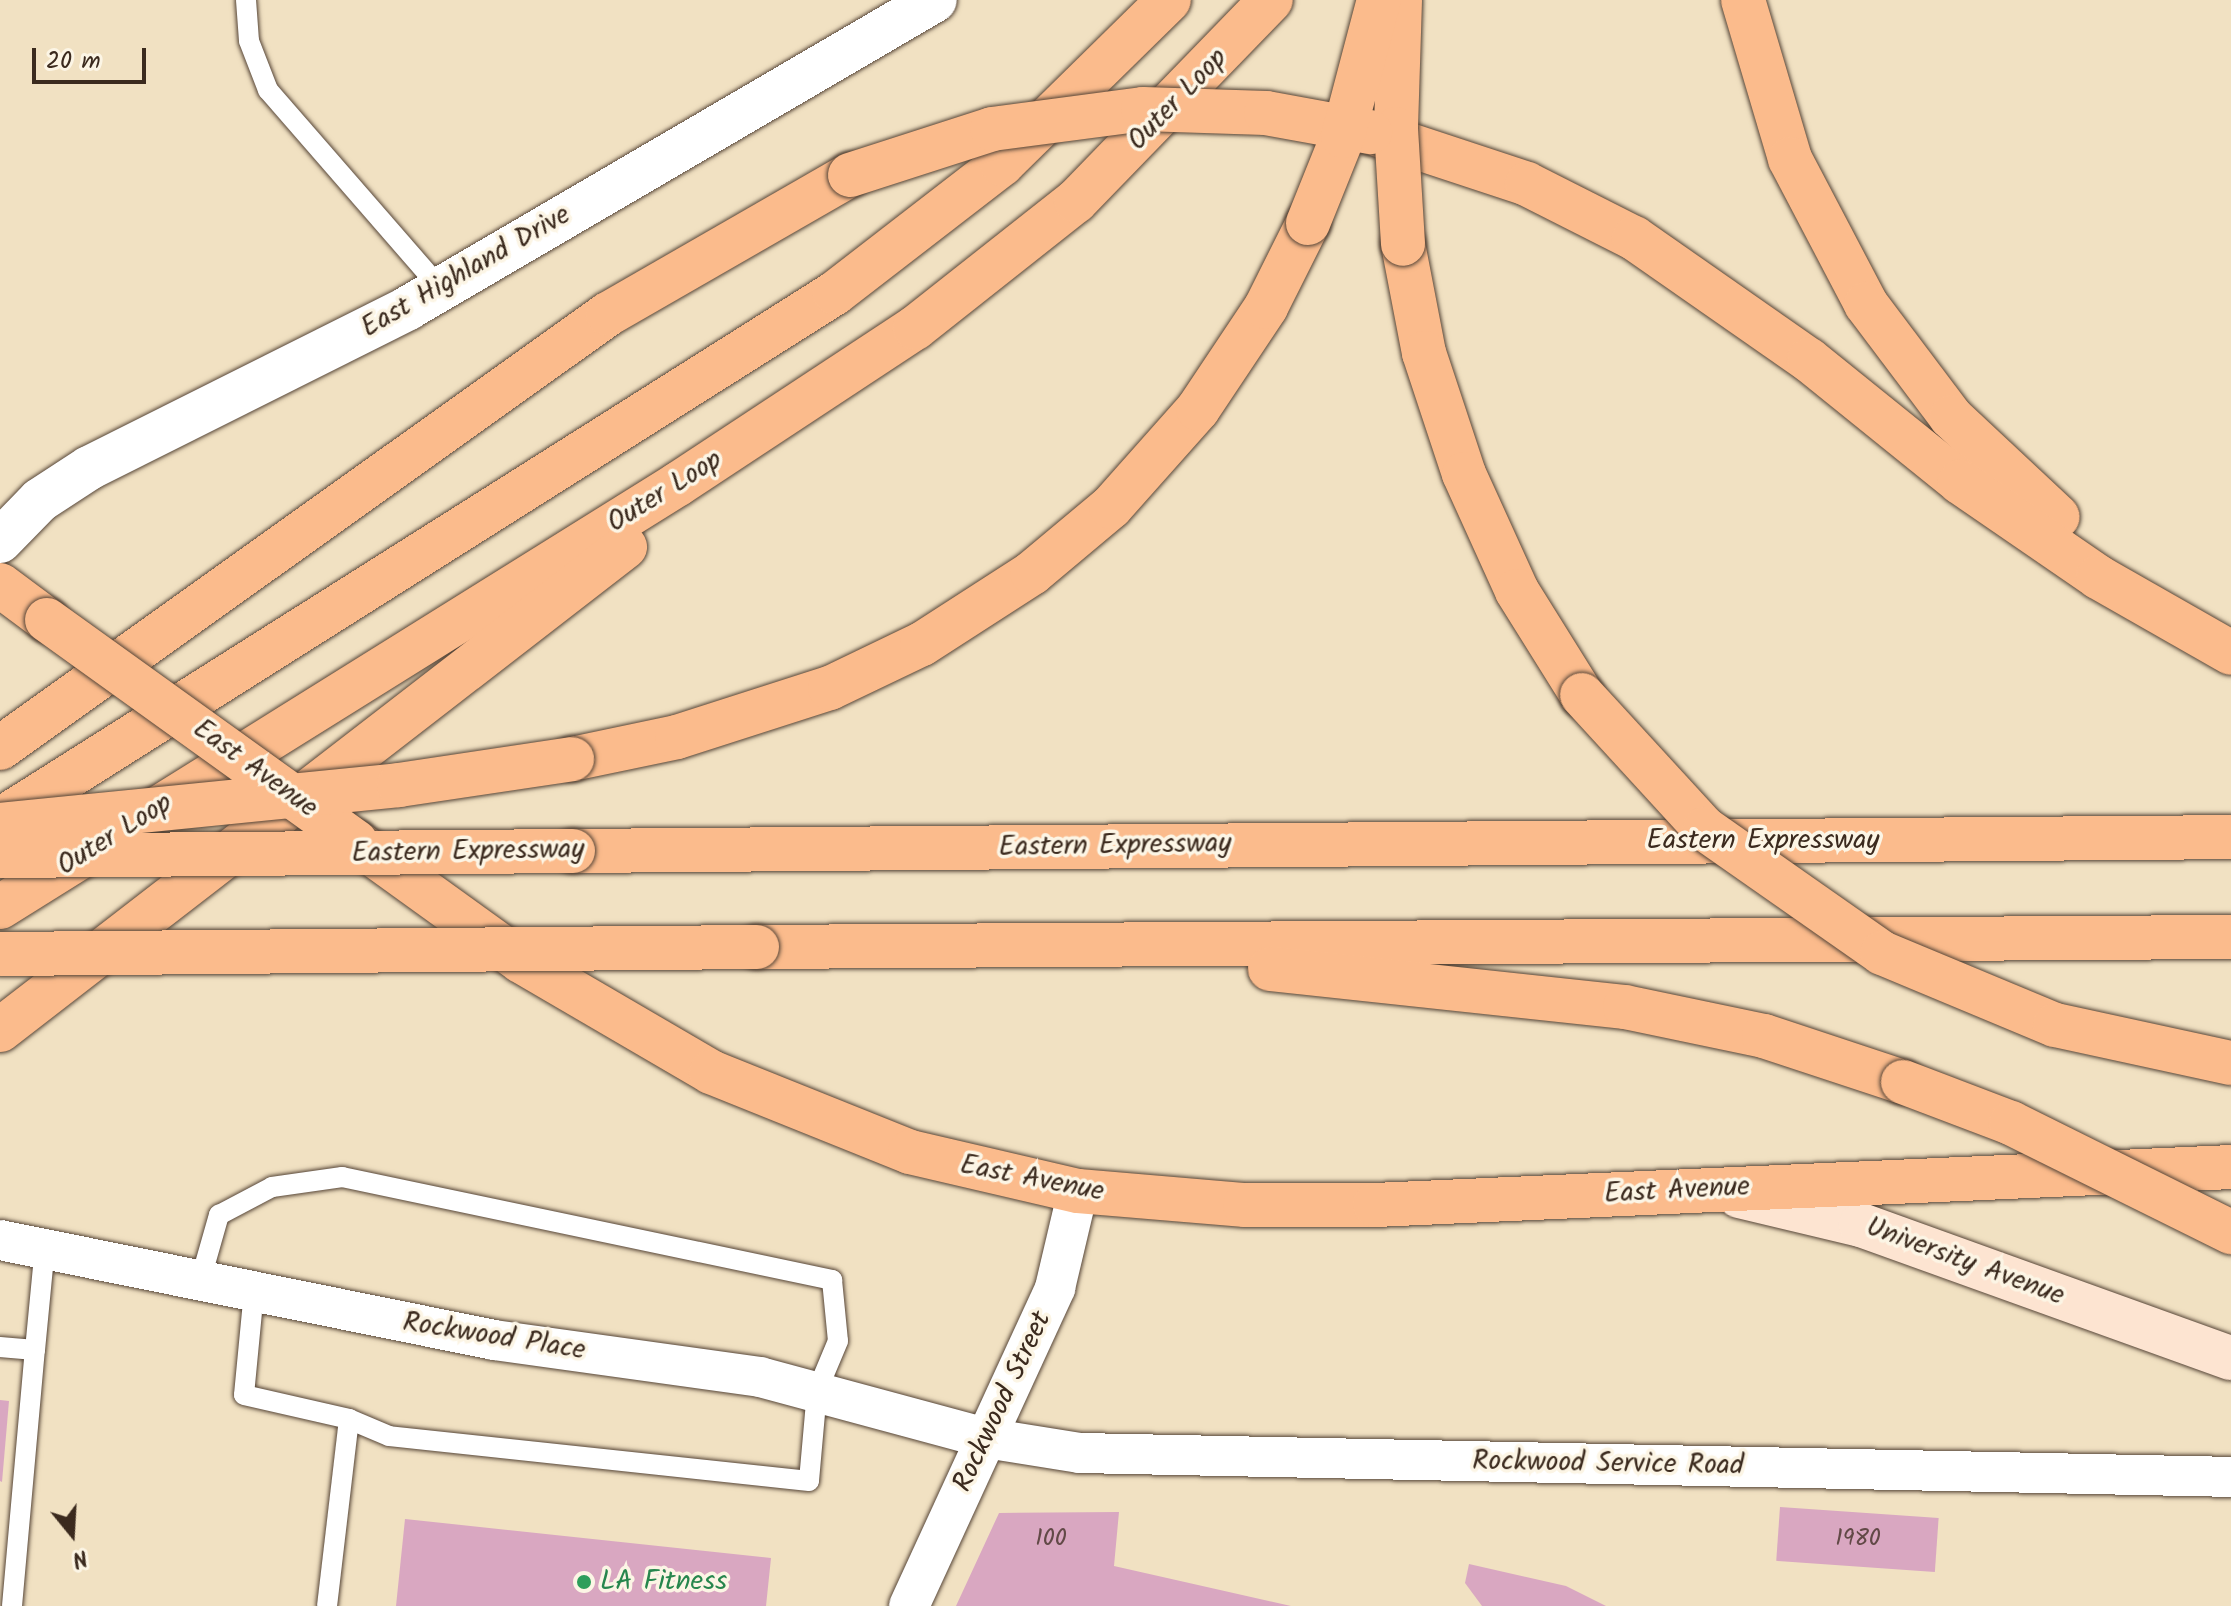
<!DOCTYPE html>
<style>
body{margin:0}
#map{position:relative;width:2231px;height:1606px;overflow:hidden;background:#f1e1c2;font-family:Kalam,sans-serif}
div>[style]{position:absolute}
.building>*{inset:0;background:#d9a7c1;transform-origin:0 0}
.roads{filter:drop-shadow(0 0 2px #564537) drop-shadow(0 0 2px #564537)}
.service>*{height:20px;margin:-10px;padding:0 10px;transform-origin:10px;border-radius:10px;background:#fff}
.minor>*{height:40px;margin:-20px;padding:0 20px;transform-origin:20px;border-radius:20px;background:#fff}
.tertiary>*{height:44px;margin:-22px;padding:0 22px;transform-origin:22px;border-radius:22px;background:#fff}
.secondary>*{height:44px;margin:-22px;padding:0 22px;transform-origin:22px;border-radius:22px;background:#fde4d1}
.primary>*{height:44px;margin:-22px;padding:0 22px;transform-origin:22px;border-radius:22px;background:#fbbb8c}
.motorway>*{height:44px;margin:-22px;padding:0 22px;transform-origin:22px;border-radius:22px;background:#fbbb8c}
.bridges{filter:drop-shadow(0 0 2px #564537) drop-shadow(0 0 2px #564537)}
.primary-bridge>*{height:44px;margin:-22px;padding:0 22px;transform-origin:22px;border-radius:22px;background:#fbbb8c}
.motorway-bridge>*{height:44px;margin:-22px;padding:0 22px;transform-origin:22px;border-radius:22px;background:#fbbb8c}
.dots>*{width:22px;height:22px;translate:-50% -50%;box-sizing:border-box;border:4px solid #fcf5e5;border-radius:50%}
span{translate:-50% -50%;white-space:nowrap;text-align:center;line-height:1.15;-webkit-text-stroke:7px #fcf5e5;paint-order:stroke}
.number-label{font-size:24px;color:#624947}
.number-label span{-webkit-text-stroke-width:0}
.street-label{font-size:28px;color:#3b2a1e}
.leisure-label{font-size:28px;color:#27864d}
.left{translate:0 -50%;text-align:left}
.north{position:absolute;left:32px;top:1494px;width:80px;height:80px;-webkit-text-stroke:6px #fcf5e5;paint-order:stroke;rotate:162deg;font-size:22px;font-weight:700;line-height:32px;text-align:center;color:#3b2a1e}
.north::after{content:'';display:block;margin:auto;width:28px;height:36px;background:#3b2a1e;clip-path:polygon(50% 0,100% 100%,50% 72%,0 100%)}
.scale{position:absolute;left:32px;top:48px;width:114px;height:36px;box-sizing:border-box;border:4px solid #3b2a1e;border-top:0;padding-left:10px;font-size:24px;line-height:28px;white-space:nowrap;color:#3b2a1e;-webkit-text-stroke:6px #fcf5e5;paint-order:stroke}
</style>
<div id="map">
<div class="building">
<div style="clip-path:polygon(0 1400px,9px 1401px,2px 1482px,0 1481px)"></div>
<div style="left:1780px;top:1507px;width:159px;height:54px;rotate:4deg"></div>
<div style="clip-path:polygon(1119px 1512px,1114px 1566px,1291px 1606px,956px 1606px,999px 1513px)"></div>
<div style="clip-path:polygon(405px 1519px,771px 1558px,766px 1606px,396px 1606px)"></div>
<div style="clip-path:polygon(1469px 1564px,1566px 1586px,1606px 1606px,1482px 1606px,1465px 1583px)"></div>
</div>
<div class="roads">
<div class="service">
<div style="left:246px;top:0;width:41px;rotate:85.8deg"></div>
<div style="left:249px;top:41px;width:53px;rotate:68.8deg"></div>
<div style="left:268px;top:90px;width:264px;rotate:49deg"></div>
<div style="left:201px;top:1278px;width:66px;rotate:-74.1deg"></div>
<div style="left:219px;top:1215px;width:60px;rotate:-27.8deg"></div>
<div style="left:272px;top:1187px;width:71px;rotate:-8.1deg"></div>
<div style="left:342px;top:1177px;width:501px;rotate:11.87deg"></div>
<div style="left:832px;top:1280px;width:61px;rotate:84.4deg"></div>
<div style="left:838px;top:1341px;width:54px;rotate:112.8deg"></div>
<div style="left:817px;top:1391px;width:90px;rotate:95.1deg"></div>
<div style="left:809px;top:1481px;width:422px;rotate:-173.9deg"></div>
<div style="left:389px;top:1436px;width:43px;rotate:-157deg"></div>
<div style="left:254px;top:1291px;width:104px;rotate:95.5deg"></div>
<div style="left:244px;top:1395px;width:108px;rotate:12.9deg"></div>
<div style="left:349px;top:1419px;width:188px;rotate:96.7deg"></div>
<div style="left:0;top:1347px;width:35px;rotate:5deg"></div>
<div style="left:35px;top:1350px;width:104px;rotate:-84.5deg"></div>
<div style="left:12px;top:1606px;width:257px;rotate:-84.9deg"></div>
</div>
<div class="minor">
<div style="left:0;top:1240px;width:504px;rotate:11.44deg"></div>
<div style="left:494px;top:1340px;width:269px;rotate:7.9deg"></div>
<div style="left:760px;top:1377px;width:234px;rotate:15.1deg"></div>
<div style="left:986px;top:1438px;width:95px;rotate:9.1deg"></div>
<div style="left:1080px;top:1453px;width:1151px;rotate:1.19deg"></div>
<div style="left:909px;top:1606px;width:350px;rotate:-65.3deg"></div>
<div style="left:1055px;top:1288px;width:100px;rotate:-76.7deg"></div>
</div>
<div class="tertiary">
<div style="left:0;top:541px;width:57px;rotate:-45.7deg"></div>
<div style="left:40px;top:500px;width:59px;rotate:-33.1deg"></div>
<div style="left:89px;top:468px;width:357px;rotate:-26.6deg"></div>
<div style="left:408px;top:308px;width:610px;rotate:-30.3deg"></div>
</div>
<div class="secondary">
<div style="left:1739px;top:1196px;width:125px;rotate:13.4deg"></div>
<div style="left:1861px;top:1225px;width:393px;rotate:19.8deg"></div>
</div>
<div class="primary">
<div style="left:0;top:585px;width:59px;rotate:36.7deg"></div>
<div style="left:356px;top:842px;width:203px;rotate:35.8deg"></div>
<div style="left:521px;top:961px;width:220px;rotate:30.3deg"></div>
<div style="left:711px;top:1072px;width:214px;rotate:21.9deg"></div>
<div style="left:910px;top:1152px;width:172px;rotate:13.1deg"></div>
<div style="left:1078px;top:1191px;width:168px;rotate:4.8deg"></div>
<div style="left:1245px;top:1205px;width:130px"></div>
<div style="left:1375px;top:1205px;width:857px;rotate:-2.54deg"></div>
</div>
<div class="motorway">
<div style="left:1743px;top:0;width:166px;rotate:73.5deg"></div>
<div style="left:1790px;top:159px;width:164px;rotate:62.3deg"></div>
<div style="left:1866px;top:304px;width:141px;rotate:53deg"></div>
<div style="left:1951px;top:417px;width:146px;rotate:43.1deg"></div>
<div style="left:1370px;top:132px;width:165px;rotate:18.3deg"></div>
<div style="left:1527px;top:184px;width:120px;rotate:26.8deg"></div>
<div style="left:1634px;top:238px;width:213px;rotate:34.9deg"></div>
<div style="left:1809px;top:360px;width:194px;rotate:38.9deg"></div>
<div style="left:1960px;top:482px;width:168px;rotate:34.5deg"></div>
<div style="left:2098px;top:577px;width:153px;rotate:29.7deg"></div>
<div style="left:1403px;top:244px;width:111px;rotate:79.1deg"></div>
<div style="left:1424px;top:353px;width:127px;rotate:71.7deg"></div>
<div style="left:1464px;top:474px;width:128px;rotate:65.6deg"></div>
<div style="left:1517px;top:591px;width:123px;rotate:58deg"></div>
<div style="left:0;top:748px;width:747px;rotate:-35.52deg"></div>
<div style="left:608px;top:314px;width:279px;rotate:-29.9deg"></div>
<div style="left:572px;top:759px;width:107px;rotate:-11.8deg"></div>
<div style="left:677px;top:737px;width:161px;rotate:-17.8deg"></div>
<div style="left:830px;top:688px;width:102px;rotate:-25.6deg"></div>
<div style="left:922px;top:644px;width:131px;rotate:-32.8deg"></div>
<div style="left:1032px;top:573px;width:103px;rotate:-39.9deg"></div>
<div style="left:1111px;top:507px;width:131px;rotate:-48.4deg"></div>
<div style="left:1198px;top:409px;width:123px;rotate:-56.3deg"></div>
<div style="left:1266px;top:307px;width:94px;rotate:-63.4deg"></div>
<div style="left:0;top:820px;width:987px;rotate:-32.26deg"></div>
<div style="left:835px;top:293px;width:211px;rotate:-37.7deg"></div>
<div style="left:1002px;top:164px;width:234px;rotate:-44.5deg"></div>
<div style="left:573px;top:851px;width:1658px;rotate:-0.48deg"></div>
<div style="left:0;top:907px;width:799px;rotate:-31.96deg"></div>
<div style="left:678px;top:484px;width:284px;rotate:-33.4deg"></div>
<div style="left:915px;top:328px;width:205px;rotate:-38.3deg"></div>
<div style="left:1076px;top:201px;width:280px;rotate:-45.9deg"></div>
<div style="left:757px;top:947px;width:1474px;rotate:-0.39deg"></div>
<div style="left:1270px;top:969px;width:357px;rotate:6.1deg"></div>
<div style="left:1625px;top:1007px;width:142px;rotate:11.8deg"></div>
<div style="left:1764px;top:1036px;width:146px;rotate:18.3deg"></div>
<div style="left:0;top:1030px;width:790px;rotate:-37.7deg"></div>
</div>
</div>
<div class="bridges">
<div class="primary-bridge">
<div style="left:47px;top:620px;width:380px;rotate:35.7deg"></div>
</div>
<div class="motorway-bridge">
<div style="left:1400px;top:0;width:129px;rotate:91.8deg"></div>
<div style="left:1396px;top:129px;width:115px;rotate:86.5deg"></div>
<div style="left:850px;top:175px;width:149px;rotate:-17.9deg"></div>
<div style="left:992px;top:129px;width:152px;rotate:-7.5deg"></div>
<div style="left:1143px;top:109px;width:123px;rotate:1.9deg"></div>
<div style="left:1266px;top:113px;width:106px;rotate:10.4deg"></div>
<div style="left:1308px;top:223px;width:94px;rotate:-68.1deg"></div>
<div style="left:1343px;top:136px;width:141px;rotate:-75.2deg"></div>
<div style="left:1582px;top:695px;width:182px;rotate:47.5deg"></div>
<div style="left:1705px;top:829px;width:216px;rotate:35deg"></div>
<div style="left:1882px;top:953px;width:187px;rotate:22.6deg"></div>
<div style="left:2055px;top:1025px;width:180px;rotate:12.2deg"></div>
<div style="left:0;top:825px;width:401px;rotate:-5.7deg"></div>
<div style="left:399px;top:785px;width:175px;rotate:-8.5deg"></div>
<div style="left:0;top:856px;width:573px;rotate:-0.5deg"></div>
<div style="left:0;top:954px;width:757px;rotate:-0.53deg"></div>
<div style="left:1903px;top:1082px;width:116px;rotate:20.8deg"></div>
<div style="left:2011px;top:1123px;width:246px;rotate:26.4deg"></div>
</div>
</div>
<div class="dots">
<div style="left:584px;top:1582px;background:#2e9e5b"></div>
</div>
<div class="number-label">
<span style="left:1051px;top:1539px">100</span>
<span style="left:1858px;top:1539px">1980</span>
</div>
<div class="street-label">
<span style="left:1178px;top:100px;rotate:-46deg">Outer Loop</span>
<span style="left:466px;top:272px;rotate:-30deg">East Highland Drive</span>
<span style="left:665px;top:492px;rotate:-32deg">Outer Loop</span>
<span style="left:255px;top:769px;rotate:36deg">East Avenue</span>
<span style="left:115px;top:835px;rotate:-32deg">Outer Loop</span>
<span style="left:1763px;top:841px">Eastern Expressway</span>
<span style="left:1115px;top:846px;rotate:-1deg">Eastern Expressway</span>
<span style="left:468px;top:852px;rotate:-1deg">Eastern Expressway</span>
<span style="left:1032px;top:1179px;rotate:11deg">East Avenue</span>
<span style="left:1677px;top:1191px;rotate:-3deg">East Avenue</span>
<span style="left:1965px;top:1262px;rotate:20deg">University Avenue</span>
<span style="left:494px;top:1337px;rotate:9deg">Rockwood Place</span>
<span style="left:1003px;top:1402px;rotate:-65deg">Rockwood Street</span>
<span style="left:1608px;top:1464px;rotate:1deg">Rockwood Service Road</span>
</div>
<div class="leisure-label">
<span class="left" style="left:600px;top:1582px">LA Fitness</span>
</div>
<div class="north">N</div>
<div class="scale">20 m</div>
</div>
